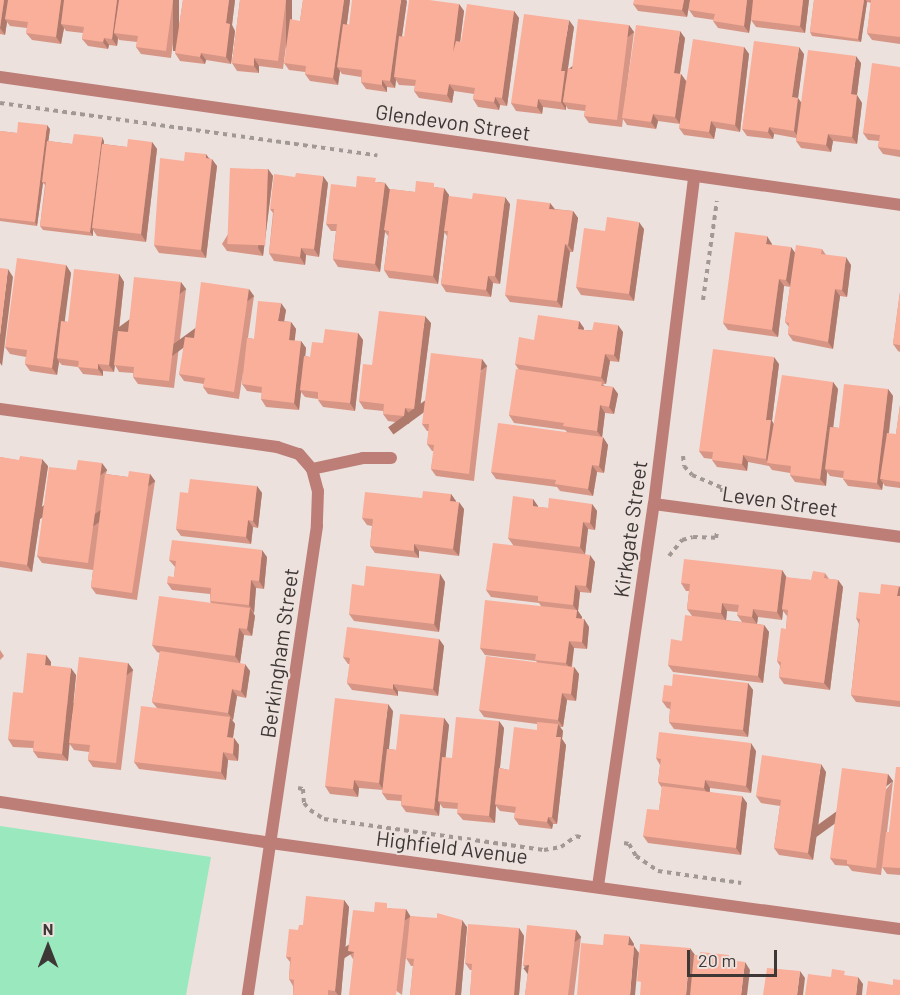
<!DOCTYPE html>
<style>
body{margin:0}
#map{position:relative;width:900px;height:995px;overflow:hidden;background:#ede1dd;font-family:Barlow,sans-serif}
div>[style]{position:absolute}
.green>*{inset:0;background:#99e8be}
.path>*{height:4px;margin-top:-2px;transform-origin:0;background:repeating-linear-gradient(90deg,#a29996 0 4.5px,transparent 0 9px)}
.minor>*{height:12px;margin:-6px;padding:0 6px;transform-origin:6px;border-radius:6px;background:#bd7e77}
.wall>*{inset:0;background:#d79685}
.shaded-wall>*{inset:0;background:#af7a6c;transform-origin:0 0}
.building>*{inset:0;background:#faaf9b;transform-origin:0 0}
span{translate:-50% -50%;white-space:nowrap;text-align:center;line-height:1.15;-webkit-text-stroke:4.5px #ede1dd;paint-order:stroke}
.street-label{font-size:21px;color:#3d3836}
.north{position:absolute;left:18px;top:917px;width:60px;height:60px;-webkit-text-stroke:4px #ede1dd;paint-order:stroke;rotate:0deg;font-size:16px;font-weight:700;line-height:24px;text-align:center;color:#3d3836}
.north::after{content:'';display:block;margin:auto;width:21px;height:27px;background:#3d3836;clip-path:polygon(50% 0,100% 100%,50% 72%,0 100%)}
.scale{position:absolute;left:687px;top:950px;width:90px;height:27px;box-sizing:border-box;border:3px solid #3d3836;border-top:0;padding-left:8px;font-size:18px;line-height:21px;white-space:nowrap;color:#3d3836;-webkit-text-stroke:4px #ede1dd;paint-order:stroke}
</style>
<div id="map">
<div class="green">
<div style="clip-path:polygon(0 826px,211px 857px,186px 995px,0 995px)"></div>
</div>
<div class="path">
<div style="left:0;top:103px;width:381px;rotate:7.9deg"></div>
<div style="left:703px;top:300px;width:100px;rotate:-82deg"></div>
<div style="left:683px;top:456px;width:10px;rotate:84deg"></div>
<div style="left:684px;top:466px;width:12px;rotate:48deg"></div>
<div style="left:692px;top:475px;width:33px;rotate:23deg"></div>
<div style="left:722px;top:488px;width:4px;rotate:90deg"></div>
<div style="left:669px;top:556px;width:21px;rotate:-51deg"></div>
<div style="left:682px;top:540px;width:11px;rotate:-15deg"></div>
<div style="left:693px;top:537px;width:23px;rotate:2deg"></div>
<div style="left:716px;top:538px;width:6px;rotate:-81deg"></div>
<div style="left:298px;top:788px;width:5px;rotate:11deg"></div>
<div style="left:303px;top:789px;width:14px;rotate:86deg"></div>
<div style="left:304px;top:803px;width:9px;rotate:49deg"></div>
<div style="left:310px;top:810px;width:17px;rotate:33deg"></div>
<div style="left:324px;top:819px;width:222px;rotate:8deg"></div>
<div style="left:544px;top:850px;width:17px;rotate:-10deg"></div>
<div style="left:561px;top:847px;width:19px;rotate:-36deg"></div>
<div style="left:576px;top:836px;width:7px;rotate:16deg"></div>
<div style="left:624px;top:843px;width:5px;rotate:11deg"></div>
<div style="left:629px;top:844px;width:14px;rotate:60deg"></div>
<div style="left:636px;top:856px;width:27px;rotate:34deg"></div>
<div style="left:658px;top:871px;width:84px;rotate:8.2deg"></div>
</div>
<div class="minor">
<div style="left:0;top:77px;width:909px;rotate:8.09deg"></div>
<div style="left:0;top:409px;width:280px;rotate:7.8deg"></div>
<div style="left:277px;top:447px;width:23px;rotate:18deg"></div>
<div style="left:299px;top:454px;width:20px;rotate:49deg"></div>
<div style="left:312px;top:469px;width:23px;rotate:75deg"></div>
<div style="left:318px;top:491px;width:35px;rotate:92deg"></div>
<div style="left:317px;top:526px;width:474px;rotate:98.4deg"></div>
<div style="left:312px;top:469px;width:52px;rotate:-12.2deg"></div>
<div style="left:363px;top:458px;width:28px"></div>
<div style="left:654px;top:504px;width:248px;rotate:7.6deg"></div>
<div style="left:0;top:802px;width:274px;rotate:8.6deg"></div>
<div style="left:271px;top:843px;width:635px;rotate:7.79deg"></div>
<div style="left:598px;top:886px;width:386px;rotate:-81.7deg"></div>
<div style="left:654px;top:504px;width:330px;rotate:-83deg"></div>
</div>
<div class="wall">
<div style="clip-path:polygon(0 0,179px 0,171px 58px,141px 54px,136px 47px,137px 42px,119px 40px,118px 38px,117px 46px,109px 45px,108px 49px,88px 46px,82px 39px,83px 33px,66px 31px,64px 28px,61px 44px,32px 40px,26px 33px,27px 28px,10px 26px,7px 22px,5px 35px,0 34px)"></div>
<div style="clip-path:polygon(183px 0,235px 0,232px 25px,235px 31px,231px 64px,206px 60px,205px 64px,180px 61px,175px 53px)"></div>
<div style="clip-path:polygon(240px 0,292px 0,283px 69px,259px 66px,259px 73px,237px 71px,232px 63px)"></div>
<div style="clip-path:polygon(303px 0,350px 0,347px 24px,349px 25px,407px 1px,402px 36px,404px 37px,459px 4px,464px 11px,460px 42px,461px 42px,514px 11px,519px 18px,507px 106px,500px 105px,499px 110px,478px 107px,473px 99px,474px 94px,454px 91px,452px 103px,419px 98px,414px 91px,415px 86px,399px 85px,396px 80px,395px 88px,387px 87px,387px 92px,366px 89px,361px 82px,361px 77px,342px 74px,340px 71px,338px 85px,310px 81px,305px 74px,305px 72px,289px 70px,284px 63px,300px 21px)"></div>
<div style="clip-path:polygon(690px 0,687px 17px,638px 11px,633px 4px)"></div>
<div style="clip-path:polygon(690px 0,809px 0,805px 33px,756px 27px,751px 20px,752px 11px,749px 33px,718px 28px,713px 21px,714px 20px,694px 17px,689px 10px)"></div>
<div style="clip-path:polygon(814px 0,900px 0,900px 44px,872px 40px,867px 33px,871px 3px,867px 2px,861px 42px,812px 36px,810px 32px)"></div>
<div style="clip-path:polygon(574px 27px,567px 74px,572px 69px,634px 32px,625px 102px,685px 38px,680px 74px,681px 74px,686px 81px,744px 47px,749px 54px,740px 132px,716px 128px,714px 139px,684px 135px,679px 128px,680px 124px,658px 121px,656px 129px,627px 125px,623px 119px,622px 127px,589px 123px,584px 116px,585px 111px,568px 109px,566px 106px,566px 110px,543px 107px,542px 114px,516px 111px,511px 103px)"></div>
<div style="clip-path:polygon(804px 54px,798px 98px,801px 102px,861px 63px,857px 95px,862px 103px,857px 144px,833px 141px,831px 152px,801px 148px,796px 141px,796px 138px,774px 134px,773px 139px,747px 136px,742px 129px)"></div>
<div style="clip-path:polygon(900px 67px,900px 157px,883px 154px,878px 147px,879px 141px,868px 140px,863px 133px)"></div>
<div style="clip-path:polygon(50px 129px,48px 141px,72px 144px,104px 141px,104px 144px,127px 147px,152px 142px,157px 149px,146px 242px,97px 236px,93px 230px,93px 236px,43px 230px,40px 226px,45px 185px,43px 183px,37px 226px,0 221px,0 131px,17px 133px)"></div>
<div style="clip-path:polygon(209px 158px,217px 166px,206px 258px,159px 253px,154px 245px,184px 161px)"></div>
<div style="clip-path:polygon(268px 169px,273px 176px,263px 256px,227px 251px,222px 244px)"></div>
<div style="clip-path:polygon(379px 182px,385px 183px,389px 189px,415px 192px,437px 187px,449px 195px,448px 198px,510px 204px,500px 284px,493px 283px,491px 297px,446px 292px,441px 284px,447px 236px,444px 232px,438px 284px,389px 278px,384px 270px,388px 236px,385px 232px,380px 272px,338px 267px,333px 259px,336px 231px,331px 231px,326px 224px,356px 187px)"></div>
<div style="clip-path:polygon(328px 183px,319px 257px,306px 255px,305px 265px,274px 261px,269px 253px,273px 213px,270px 209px)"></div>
<div style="clip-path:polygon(550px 203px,555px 209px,573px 211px,578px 218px,573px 252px,570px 252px,562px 308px,510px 302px,505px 295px)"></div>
<div style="clip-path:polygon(644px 229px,634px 301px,581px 295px,576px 287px,605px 231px)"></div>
<div style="clip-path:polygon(772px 244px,772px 245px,795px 253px,822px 249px,826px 255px,851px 265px,847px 297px,840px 296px,833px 349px,793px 341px,788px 334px,789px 327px,785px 322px,790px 287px,784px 286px,778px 337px,728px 330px,723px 323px)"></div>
<div style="clip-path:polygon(66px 265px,71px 273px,64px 321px,68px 322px,119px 274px,124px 282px,119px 331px,128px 332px,186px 289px,174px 388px,138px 384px,133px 377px,133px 373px,119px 372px,115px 365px,114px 372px,103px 371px,103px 376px,83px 374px,78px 367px,62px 365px,59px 362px,57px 375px,30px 371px,25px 364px,26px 357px,10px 354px,5px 347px)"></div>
<div style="clip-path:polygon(900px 292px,900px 352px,898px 351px,893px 344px)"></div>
<div style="clip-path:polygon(254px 296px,248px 338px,254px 339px,286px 310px,284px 321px,291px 322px,296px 329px,294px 341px,301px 341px,306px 348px,305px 356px,310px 357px,323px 343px,358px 333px,363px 340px,355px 411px,323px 407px,318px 400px,318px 399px,305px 397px,301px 392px,299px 410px,266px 407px,261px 399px,262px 393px,247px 391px,242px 384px,243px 372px,239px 399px,208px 394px,203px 387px,204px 384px,184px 381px,179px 374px,194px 338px)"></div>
<div style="clip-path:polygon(579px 321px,584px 330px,623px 332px,619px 362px,610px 361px,606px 384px,603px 384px,605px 386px,613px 387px,618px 394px,614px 414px,605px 413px,602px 437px,608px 445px,604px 473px,597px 472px,593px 496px,560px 491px,557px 487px,496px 479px,491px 472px,567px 432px,565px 430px,514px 423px,509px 415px,519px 370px,515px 364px,534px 340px)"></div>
<div style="clip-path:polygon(431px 323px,419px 416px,410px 415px,409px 424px,388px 421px,383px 414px,383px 411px,364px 409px,359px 401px,372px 365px)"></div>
<div style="clip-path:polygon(779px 364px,772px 421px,774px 424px,833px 382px,838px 389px,833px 427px,839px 428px,888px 389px,893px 396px,889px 434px,896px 434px,900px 405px,900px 488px,885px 486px,883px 483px,882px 490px,848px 486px,843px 479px,843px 478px,830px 476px,827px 472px,826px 486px,795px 482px,790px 475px,790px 473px,772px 470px,769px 466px,748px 462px,747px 471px,717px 467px,712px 460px,712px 459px,704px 458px,699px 451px)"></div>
<div style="clip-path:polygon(487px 366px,474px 481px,436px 476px,431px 469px,434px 451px,432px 451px,427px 444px,429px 431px,427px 431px,422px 424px)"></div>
<div style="clip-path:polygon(0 457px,48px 466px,32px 572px,0 567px)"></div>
<div style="clip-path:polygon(76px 470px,107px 470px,106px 474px,128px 477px,150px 474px,155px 481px,137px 600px,96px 594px,91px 587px,93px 570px,42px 563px,37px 556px)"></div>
<div style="clip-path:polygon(257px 486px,262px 493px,258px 528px,253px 527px,251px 544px,181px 536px,176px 529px,188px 493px)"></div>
<div style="clip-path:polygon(451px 494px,456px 502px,464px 509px,459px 556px,419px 551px,419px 558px,375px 553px,370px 546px,372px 526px,367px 525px,362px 518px,422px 498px)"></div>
<div style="clip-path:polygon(533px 499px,538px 507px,548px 508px,592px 504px,597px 511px,595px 530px,588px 529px,585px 554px,595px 562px,591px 593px,580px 592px,578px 611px,582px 617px,582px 619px,584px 619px,589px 627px,587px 649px,574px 648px,572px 667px,574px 667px,579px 674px,576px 701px,567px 700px,563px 727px,560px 727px,563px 731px,562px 739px,566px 745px,557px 824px,553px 824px,552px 829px,519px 825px,514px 818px,515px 813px,500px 811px,496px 806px,495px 823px,463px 820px,457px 813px,458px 809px,443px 808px,440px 804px,439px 816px,406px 812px,401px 805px,401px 801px,387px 800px,382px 793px,383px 790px,359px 788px,358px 797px,330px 794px,325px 786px,393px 711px,389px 749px,396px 750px,444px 718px,449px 725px,445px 758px,452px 758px,499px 721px,504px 728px,500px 768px,509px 770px,537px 730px,537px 724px,484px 717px,479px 710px,537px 662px,536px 661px,485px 655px,480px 648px,541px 606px,539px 603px,491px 597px,486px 590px,513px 545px,508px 538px)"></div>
<div style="clip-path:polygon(267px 557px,264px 589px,256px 588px,254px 613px,253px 612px,255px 616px,252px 636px,244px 635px,240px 663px,250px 671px,246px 698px,237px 696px,233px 720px,232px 720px,235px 724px,233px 738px,234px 738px,239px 745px,238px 761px,228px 760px,226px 780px,139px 769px,134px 762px,157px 708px,152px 702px,160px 653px,157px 652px,152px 645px,211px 603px,210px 601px,210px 594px,172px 590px,167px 583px,174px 577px,175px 567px,169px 560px)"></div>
<div style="clip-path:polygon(evenodd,782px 570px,787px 578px,811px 580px,825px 573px,829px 579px,838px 580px,843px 587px,830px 690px,784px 684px,779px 677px,780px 666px,777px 661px,786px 629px,787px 616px,783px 611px,782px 620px,758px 617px,757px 624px,764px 625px,769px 632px,763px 683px,673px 672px,668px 665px,682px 641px,692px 616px,687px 609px,689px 591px,686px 591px,681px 583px,782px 570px,727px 611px,738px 612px,737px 615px,742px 622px,726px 620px,727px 611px)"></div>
<div style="clip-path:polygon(440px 574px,445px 582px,439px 632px,354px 621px,349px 614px,364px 586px)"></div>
<div style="clip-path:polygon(899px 586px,900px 588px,900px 707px,856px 702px,851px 695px,859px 624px,856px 618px,880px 594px)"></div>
<div style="clip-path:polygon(439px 639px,444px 646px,438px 696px,398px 691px,398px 696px,352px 690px,347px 683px,350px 664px,348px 664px,343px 657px)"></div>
<div style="clip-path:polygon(0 650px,4px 656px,0 660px)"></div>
<div style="clip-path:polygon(46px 655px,51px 662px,51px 666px,76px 675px,70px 734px,128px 663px,133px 670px,121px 770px,93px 767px,88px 760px,89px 752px,74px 750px,69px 743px,68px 761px,38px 758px,33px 751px,33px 748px,13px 747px,8px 739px,23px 693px)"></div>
<div style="clip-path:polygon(748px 683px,753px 690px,748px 737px,674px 729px,669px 722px,670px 709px,667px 708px,662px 701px,672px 686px)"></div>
<div style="clip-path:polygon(756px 751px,751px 793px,710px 788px,710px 792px,747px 803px,741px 855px,648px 843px,643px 836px,659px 810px,662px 788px,658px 782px,660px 765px,656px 758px)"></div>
<div style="clip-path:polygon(900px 767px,900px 875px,887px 874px,882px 867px,881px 875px,852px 871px,848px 866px,835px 865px,830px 858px,893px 781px,887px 832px,889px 832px)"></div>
<div style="clip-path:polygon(826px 772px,813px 860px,779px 855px,774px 848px,780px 806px,761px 803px,756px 796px)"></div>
<div style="clip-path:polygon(344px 900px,349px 907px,341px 995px,293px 995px,293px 986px,289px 979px,290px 962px,286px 957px,298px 930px,303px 925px)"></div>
<div style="clip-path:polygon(390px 908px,410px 916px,467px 927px,461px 995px,410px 995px,413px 966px,411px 966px,406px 958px,409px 928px,402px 995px,353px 959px,348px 951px,374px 912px)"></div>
<div style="clip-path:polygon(519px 928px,524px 936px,519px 995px,470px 995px,472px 970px,470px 970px,465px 963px)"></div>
<div style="clip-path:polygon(576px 930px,581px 937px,574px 995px,525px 995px,528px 972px,523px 965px)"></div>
</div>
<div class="shaded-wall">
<div style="clip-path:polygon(4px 0,10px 0,5px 19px,7px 22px,5px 35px,0 28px)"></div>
<div style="clip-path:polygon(61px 0,68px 0,61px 24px,64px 28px,61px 44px,56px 37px)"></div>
<div style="clip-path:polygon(117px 0,123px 0,114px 33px,118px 38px,117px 46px,112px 39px)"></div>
<div style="left:173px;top:0;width:6px;height:51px"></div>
<div style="clip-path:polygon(229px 0,235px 0,232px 25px,235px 31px,231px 64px,226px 57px,226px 23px)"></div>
<div style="left:286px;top:0;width:6px;height:62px"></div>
<div style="clip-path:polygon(344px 0,350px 0,341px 67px,337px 67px,340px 71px,338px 85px,333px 78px)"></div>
<div style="clip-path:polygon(401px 0,406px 0,407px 1px,396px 78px,394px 77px,396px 80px,395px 88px,390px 81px)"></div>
<div style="clip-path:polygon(684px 0,690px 0,687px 17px,682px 10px)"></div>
<div style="clip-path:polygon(747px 0,754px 0,749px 33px,744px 26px)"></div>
<div style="clip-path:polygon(803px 0,809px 0,805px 33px,800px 26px)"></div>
<div style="clip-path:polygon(864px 0,866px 0,867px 2px,861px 42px,858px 39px)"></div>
<div style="clip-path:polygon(459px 4px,464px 11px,458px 59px,453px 52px)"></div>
<div style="clip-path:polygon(514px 11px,519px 18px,507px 106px,502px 98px)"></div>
<div style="clip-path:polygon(569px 20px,574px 27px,563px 102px,566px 106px,566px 110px,561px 102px,561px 71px)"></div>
<div style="left:629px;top:25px;width:9px;height:96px;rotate:54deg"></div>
<div style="clip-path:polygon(680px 31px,685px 38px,679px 80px,674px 73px)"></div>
<div style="clip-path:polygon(104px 38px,109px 45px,108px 49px,103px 42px)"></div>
<div style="clip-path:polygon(744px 47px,749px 54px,740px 132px,735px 125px)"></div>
<div style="clip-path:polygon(799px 47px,804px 54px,798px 98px,803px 106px,799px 138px,794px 131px,792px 97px)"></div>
<div style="clip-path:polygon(201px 53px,206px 60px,205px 64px,200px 57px)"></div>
<div style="clip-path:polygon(856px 56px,861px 63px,856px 102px,851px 94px)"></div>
<div style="clip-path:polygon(254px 58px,259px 66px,259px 73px,254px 66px)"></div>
<div style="clip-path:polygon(681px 74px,686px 81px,680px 124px,675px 117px)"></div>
<div style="clip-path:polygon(382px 80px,387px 87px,387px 92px,382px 85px)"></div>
<div style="clip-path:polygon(449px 84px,454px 91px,452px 103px,447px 95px)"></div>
<div style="clip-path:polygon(857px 95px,862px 103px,857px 144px,852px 137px)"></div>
<div style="clip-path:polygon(495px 97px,500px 105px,499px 110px,494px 102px)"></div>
<div style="clip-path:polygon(538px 99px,543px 107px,542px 114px,537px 107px)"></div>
<div style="clip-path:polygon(653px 114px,658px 121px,656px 129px,651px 122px)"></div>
<div style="clip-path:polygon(711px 121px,716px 128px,714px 139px,709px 132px)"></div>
<div style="clip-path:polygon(47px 125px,50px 129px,43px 182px,42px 182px,43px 183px,37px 226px,35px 222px)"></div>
<div style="clip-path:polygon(769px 127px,774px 134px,773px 139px,768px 132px)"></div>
<div style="clip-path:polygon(828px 134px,833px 141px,831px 152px,826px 145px)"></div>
<div style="clip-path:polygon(102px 137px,104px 141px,94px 229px,92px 228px,93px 230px,93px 236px,90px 232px)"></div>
<div style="clip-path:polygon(152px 142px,157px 149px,146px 242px,141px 234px)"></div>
<div style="clip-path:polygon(206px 154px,211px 161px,212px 159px,217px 166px,206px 258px,201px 250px)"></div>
<div style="clip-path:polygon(268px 169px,273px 176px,263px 256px,258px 248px)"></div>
<div style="clip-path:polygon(323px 176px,328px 183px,319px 257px,314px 249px)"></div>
<div style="clip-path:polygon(385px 183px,390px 190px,380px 272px,375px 264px)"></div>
<div style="clip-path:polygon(444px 188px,449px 195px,438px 284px,433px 276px)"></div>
<div style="clip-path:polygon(505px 197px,510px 204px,500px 284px,495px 276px)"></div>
<div style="clip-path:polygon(550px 203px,555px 210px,549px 209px)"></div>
<div style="clip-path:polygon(573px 211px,578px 218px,573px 252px,568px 245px)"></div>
<div style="clip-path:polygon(639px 222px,644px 229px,634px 301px,629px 294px)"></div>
<div style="clip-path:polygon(767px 236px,772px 244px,771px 251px,766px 244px)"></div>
<div style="clip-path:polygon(565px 244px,570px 252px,562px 308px,557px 301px)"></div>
<div style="clip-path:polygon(791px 247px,796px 254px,791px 287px,786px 280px)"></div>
<div style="clip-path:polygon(301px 248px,306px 255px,305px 265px,300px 257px)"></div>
<div style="clip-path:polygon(846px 257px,851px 265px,847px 297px,842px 290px)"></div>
<div style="clip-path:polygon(66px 265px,71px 273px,60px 358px,57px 358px,59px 362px,57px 375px,52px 368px)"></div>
<div style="clip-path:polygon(8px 269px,13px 277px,2px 366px,0 363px,0 335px)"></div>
<div style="clip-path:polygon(119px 274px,124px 282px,114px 372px,109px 365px)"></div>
<div style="clip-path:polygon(488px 276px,493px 283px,491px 297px,486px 290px)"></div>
<div style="clip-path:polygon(779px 279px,784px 286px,778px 337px,772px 330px)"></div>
<div style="left:181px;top:282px;width:9px;height:100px;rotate:54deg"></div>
<div style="left:249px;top:289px;width:9px;height:104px;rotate:54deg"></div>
<div style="clip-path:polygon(835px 289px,840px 296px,833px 349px,828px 342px)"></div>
<div style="clip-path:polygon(281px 303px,286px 310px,283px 328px,278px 321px)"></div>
<div style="clip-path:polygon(425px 316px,431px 323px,419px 416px,414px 409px)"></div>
<div style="clip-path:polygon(579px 321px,584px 328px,583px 336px,578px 329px)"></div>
<div style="clip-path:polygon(291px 322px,296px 329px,294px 347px,289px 340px)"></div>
<div style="clip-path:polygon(618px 325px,623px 332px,619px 362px,614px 355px)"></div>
<div style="clip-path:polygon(358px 333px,363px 340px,355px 411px,350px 403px)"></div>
<div style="clip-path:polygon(301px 341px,306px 348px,302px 390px,300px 390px,301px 392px,299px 410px,294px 403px)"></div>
<div style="clip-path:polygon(605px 354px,610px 361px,606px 384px,601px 377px)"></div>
<div style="clip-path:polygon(774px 357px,779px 364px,772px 421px,776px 428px,769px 464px,766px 459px,766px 420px)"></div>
<div style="left:482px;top:359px;width:9px;height:116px;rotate:54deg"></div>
<div style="clip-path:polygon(98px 364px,103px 371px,103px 376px,98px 369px)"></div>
<div style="clip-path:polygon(833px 382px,838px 389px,828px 469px,825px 469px,827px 472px,826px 486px,820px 479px)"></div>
<div style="clip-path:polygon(613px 387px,618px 394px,614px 414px,609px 407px)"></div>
<div style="clip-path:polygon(888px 389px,893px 396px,883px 480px,880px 479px,883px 483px,882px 490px,877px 483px)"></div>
<div style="clip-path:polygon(600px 405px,605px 413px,602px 438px,597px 431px)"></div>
<div style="clip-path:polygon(405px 408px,410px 415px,409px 424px,404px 416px)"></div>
<div style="clip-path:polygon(603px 437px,608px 445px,604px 473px,599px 466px)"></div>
<div style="clip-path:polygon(743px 455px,748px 462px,747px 471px,742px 464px)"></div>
<div style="clip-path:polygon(42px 459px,48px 466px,32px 572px,27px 565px)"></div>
<div style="left:102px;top:463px;width:9px;height:101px;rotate:54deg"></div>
<div style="clip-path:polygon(592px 465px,597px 472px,593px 496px,588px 489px)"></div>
<div style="left:150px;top:474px;width:9px;height:120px;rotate:54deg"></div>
<div style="clip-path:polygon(257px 486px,262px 493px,258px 528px,253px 521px)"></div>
<div style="clip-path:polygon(451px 494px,456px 501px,455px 508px,450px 501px)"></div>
<div style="clip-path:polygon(533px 499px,538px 506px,538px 513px,533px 506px)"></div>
<div style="clip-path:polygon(459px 502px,464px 509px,459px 556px,453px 549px)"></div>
<div style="clip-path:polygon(592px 504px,597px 511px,595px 530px,590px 523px)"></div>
<div style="clip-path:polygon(248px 520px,253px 527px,251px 544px,246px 537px)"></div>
<div style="clip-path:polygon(583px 522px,588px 529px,585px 554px,580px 547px)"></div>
<div style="clip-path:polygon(414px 544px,419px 551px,419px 558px,414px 551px)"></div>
<div style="clip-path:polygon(262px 550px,267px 557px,264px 589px,259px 581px)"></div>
<div style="clip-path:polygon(590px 555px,595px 562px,591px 593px,586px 586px)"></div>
<div style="clip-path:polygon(782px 570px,787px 578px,782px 609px,783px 611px,782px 620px,777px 612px)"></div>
<div style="clip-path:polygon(440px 574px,445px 582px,439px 632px,434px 624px)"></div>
<div style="clip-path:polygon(251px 580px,256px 588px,254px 613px,249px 605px)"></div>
<div style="clip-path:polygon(838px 580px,843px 587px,830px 690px,824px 683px)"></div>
<div style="clip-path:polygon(575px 585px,580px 592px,578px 611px,582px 617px,581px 626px,576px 618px,577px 611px,573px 605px)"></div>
<div style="clip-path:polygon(899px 586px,900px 588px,900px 600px,897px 596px)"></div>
<div style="clip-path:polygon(722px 603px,727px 611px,726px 621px,721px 613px)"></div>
<div style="clip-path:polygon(250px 608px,255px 616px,252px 636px,247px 629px)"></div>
<div style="clip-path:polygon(753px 609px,758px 617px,757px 624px,752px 617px)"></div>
<div style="clip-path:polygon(584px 619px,589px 627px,587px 649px,582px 642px)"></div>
<div style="clip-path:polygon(764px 625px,769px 632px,763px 683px,758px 676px)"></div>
<div style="clip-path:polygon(239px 628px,244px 635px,240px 663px,235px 656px)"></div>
<div style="clip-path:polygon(439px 639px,444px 646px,438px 696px,433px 689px)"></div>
<div style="clip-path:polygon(569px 641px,574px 648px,571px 670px,566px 663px)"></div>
<div style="clip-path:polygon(46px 655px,51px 662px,50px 672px,45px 665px)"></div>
<div style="left:128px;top:663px;width:9px;height:101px;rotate:54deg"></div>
<div style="clip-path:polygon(245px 664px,250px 671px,246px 698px,241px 691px)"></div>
<div style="clip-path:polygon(574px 667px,579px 674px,576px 701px,571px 694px)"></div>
<div style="clip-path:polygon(71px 668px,76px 675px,68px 761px,62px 754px)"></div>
<div style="clip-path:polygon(748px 683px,753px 690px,748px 737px,743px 730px)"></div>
<div style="clip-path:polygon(393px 684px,398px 691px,398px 696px,393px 689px)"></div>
<div style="clip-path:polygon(232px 689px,237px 696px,233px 720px,228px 713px)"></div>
<div style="clip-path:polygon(562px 693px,567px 700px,563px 727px,558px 720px)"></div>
<div style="clip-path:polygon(388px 704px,393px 711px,384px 791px,379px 783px)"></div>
<div style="clip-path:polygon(230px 717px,235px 724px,232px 744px,227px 737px)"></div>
<div style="clip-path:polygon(444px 718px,449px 725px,441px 801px,438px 801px,440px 804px,439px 816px,434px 809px)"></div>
<div style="clip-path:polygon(499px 721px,504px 728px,496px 804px,495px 804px,496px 806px,495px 823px,489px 816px)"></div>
<div style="clip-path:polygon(558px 724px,563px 731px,562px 739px,566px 745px,557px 824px,552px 817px,556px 737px)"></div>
<div style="clip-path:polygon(234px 738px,239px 745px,238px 761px,233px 754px)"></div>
<div style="clip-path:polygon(751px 743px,756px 751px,751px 793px,746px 786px)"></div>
<div style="clip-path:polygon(223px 752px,228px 760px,226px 780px,221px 772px)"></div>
<div style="clip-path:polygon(821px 764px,826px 772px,813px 860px,808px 853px)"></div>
<div style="left:888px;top:774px;width:9px;height:95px;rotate:54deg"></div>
<div style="clip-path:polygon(354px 780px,359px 788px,358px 797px,353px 789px)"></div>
<div style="clip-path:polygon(705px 780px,710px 788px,709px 796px,704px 788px)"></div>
<div style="clip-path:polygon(742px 796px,747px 803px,741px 855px,736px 848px)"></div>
<div style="clip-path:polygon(548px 817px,553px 824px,552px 829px,547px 822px)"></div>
<div style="clip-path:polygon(344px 900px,349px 907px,341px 995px,338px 995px,335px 991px)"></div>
<div style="left:406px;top:909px;width:9px;height:87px;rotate:58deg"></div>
<div style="clip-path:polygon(462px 920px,467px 927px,461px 995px,455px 995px)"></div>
<div style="clip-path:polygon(519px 928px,524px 936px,519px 995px,514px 995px)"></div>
<div style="left:576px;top:930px;width:9px;height:65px;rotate:54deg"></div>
<div style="clip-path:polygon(629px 936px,634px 944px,633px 953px,628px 945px)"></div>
<div style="clip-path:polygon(634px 946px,639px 953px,635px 995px,630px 995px)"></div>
<div style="clip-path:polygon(690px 948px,695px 955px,692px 995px,686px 995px)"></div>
<div style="clip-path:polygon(745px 962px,750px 970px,747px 995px,741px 995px)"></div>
<div style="clip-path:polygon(800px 971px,805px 978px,803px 995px,797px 995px)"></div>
<div style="clip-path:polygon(858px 977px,863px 984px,862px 995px,856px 995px)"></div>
</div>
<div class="building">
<div style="clip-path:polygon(0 0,4px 0,0 28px)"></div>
<div style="clip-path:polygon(8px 0,61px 0,56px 37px,26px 33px,28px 22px,5px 19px)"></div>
<div style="clip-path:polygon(64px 0,117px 0,112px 39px,104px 38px,103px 42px,82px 39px,84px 27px,61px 24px)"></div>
<div style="clip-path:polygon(119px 0,173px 0,166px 51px,136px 47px,138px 36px,114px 33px)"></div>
<div style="clip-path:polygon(183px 0,229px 0,226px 23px,230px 24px,226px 57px,201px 53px,200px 57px,175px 53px)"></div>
<div style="clip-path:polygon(240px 0,286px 0,278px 61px,254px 58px,254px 66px,232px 63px)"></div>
<div style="clip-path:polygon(303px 0,344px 0,333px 78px,305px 74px,306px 66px,284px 63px,290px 19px,300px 21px)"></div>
<div style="clip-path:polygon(352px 0,401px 0,390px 81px,382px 80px,382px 85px,361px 82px,362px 70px,337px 67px,343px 24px,349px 25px)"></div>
<div style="clip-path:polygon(409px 0,429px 0,459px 4px,453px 52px,456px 41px,461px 42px,467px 4px,514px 11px,502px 98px,495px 97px,494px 102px,473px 99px,475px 88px,449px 84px,447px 95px,414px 91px,416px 80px,394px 77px,399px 36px,404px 37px)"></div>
<div style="clip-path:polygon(634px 0,684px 0,682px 10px,633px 4px)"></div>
<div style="clip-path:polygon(690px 0,747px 0,744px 26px,713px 21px,715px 14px,689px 10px)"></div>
<div style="clip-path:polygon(753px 0,803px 0,800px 26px,751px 20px)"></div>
<div style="clip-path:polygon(814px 0,864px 0,858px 39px,810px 32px)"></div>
<div style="clip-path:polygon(871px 0,900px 0,900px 37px,867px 33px)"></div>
<div style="clip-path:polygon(524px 14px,569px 20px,561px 71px,565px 71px,561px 102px,538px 99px,537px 107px,511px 103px)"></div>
<div style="clip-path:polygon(578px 19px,629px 25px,617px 120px,584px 116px,586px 105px,563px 102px,568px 68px,572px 69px)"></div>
<div style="clip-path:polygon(636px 25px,680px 31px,674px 73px,681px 74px,675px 117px,653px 114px,651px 122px,622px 118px)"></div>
<div style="clip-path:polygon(693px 39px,744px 47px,735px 125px,711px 121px,709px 132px,679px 128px)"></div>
<div style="clip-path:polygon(754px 41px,799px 47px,792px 97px,798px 98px,794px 131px,769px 127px,768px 132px,742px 129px)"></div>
<div style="clip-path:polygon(808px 50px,856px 56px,851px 94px,857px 95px,852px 137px,828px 134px,826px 145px,796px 141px)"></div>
<div style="clip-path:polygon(872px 63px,900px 67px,900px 150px,878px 147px,880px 135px,863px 133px)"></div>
<div style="clip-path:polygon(18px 122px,47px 125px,35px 222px,0 218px,0 131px,17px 133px)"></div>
<div style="clip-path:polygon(74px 134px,102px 137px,90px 232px,40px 226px,46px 182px,42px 182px,47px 141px,72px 144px)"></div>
<div style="clip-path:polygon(128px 139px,152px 142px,141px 234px,92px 228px,102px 144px,127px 147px)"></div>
<div style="clip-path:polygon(185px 152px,206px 154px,206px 158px,212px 159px,201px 250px,154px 245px,160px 158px,184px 161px)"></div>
<div style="left:230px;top:168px;width:38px;height:76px;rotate:2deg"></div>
<div style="clip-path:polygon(296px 173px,323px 176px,314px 249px,301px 248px,300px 257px,269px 253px,274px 209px,270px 209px,274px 174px,295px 177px)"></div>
<div style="clip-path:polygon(357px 176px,376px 178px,375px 182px,385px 183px,375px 264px,333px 259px,337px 224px,326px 224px,331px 184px,356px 187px)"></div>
<div style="clip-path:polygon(416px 181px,434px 183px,434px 187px,444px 188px,433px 276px,384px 270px,389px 231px,384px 230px,390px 189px,415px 192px)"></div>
<div style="clip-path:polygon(473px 193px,505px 197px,495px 276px,488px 276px,486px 290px,441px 284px,448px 231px,444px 231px,449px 196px,472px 199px)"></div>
<div style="clip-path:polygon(517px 199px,550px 203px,549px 209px,573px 211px,568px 245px,565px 244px,557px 301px,505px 295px)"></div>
<div style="clip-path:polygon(607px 217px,639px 222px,629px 294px,576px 287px,584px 228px,605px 231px)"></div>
<div style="clip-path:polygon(735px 232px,767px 236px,766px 244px,791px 247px,786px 280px,779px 279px,772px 330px,723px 323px)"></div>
<div style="clip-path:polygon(796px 245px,822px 249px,821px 254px,846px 257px,842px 290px,835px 289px,828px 342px,788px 334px,789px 323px,785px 322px)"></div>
<div style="clip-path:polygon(17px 258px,66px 265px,52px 368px,25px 364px,27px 350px,5px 347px)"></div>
<div style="clip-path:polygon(0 268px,8px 269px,0 335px)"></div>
<div style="clip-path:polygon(74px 269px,119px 274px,109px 365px,98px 364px,98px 369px,78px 367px,79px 361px,57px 358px,61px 321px,68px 322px)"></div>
<div style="clip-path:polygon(134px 277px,181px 282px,169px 381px,133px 377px,134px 367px,114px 365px,118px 331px,128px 332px)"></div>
<div style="clip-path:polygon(201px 282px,249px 289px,234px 392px,203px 387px,205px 378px,179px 374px,185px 337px,194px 338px)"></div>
<div style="clip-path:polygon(900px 292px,900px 345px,893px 344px)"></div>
<div style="clip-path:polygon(258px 301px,281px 303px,278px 321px,291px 322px,289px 340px,301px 341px,294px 403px,261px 399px,262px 387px,242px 384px,247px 338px,254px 339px)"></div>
<div style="clip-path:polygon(379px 311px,425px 316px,414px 409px,405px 408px,404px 416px,383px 414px,384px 404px,359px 401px,363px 364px,372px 365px)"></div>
<div style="clip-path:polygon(538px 315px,579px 321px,578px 329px,592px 331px,594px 322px,618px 325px,614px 355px,605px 354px,601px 377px,515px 364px,519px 337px,534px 340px)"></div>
<div style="clip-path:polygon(325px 329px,358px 333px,350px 403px,318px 400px,318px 392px,300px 390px,304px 356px,310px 357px,312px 342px,323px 343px)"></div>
<div style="clip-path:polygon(713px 349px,774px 357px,766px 420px,771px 420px,766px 459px,743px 455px,742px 464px,712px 460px,713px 452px,699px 451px)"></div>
<div style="clip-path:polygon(431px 353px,482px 359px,469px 474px,431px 469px,434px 445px,427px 444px,429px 424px,422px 424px)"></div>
<div style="clip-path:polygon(516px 369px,602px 382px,601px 386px,613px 387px,609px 407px,600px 405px,597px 431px,563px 426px,564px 423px,509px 415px)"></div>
<div style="clip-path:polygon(782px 375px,833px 382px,820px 479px,790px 475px,791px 466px,767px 463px)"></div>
<div style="clip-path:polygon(844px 384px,888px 389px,877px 483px,843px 479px,844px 471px,825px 469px,830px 427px,839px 428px)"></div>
<div style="clip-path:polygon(900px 405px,900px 482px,880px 479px,887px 433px,896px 434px)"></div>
<div style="clip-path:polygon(498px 423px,603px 437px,599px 466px,592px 465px,588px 489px,555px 484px,556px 480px,491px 472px)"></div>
<div style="clip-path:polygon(20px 456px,42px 459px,27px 565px,0 561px,0 457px,19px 460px)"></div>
<div style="clip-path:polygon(78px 460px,102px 463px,88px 563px,37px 556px,49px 467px,76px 470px)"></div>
<div style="clip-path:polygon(129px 471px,150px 474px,132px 593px,91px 587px,105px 474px,128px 477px)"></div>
<div style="clip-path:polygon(190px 479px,257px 486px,253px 521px,248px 520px,246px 537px,176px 529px,180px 492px,188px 493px)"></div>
<div style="clip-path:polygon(423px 491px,451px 494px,450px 501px,459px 502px,453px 549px,414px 544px,414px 551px,370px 546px,373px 519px,362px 518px,365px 492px,422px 498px)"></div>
<div style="clip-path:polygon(513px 496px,533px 499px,533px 506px,548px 508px,549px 498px,592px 504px,590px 523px,583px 522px,580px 547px,508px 538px)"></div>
<div style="clip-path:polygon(172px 540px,262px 550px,259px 581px,251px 580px,249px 605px,210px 601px,211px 588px,167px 583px,168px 576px,174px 577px,176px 561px,169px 560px)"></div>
<div style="clip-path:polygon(493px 543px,590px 555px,586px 586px,575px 585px,573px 605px,538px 601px,538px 596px,486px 590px)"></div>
<div style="clip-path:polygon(684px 559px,782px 570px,777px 612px,753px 609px,752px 617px,737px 615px,739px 605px,722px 603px,721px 613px,687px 609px,690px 584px,681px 583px)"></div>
<div style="clip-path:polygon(366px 566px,440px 574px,434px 624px,349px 614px,352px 584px,364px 586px)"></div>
<div style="clip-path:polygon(813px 571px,825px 573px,824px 578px,838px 580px,824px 683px,779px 677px,781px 662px,777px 661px,781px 628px,786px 629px,788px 610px,782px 609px,786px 577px,811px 580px)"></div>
<div style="clip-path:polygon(881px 584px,899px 586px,897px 596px,900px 596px,900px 701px,851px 695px,860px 619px,856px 618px,859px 592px,880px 594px)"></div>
<div style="clip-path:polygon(159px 596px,250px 608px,247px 629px,239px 628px,235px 656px,152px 645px)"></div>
<div style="clip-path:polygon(485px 600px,577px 610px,576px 618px,584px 619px,582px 642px,569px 641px,566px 663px,535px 660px,536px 654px,480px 648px)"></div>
<div style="clip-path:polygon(685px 615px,764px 625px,758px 676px,668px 665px,671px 639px,682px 641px)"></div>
<div style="clip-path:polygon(347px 627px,439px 639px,433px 689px,393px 684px,393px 689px,347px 683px,350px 658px,343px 657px)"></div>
<div style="clip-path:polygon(160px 651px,245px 664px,241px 691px,232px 689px,228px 713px,152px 702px)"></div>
<div style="clip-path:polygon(27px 653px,46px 655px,45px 665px,71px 668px,62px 754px,33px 751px,34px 741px,8px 739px,13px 692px,23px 693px)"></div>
<div style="clip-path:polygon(486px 656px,574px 667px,571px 694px,562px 693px,558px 720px,479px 710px)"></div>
<div style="clip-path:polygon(79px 657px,128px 663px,116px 763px,88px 760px,90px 745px,69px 743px)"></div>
<div style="clip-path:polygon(673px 674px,748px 683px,743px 730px,669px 722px,671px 702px,662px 701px,664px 685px,672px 686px)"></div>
<div style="clip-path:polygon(335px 698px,388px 704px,379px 783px,354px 780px,353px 789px,325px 786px)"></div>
<div style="clip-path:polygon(141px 706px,230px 717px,227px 737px,234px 738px,233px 754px,223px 752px,221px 772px,134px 762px)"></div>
<div style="clip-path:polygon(400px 714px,444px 718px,434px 809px,401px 805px,402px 795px,382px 793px,387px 749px,396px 750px)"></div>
<div style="clip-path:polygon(456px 717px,499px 721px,489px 816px,457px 813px,458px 803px,438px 801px,442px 757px,452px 758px)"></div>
<div style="clip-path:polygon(537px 722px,558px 724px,556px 737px,561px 737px,552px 817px,548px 817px,547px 822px,514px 818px,516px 807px,495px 804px,499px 768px,509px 770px,514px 727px,537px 730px)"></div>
<div style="clip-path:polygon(659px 732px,751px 743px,746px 786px,705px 780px,704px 788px,658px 782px,661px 759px,656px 758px)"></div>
<div style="clip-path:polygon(762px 755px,821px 764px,808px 853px,774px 848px,781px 800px,756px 796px)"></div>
<div style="clip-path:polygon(896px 767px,900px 767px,900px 868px,882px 867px,886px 832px,889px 832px)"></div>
<div style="clip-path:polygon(842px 768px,888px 774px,876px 868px,847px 864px,847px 860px,830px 858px)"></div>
<div style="clip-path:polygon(662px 786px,742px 796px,736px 848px,643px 836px,647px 809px,659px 810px)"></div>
<div style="clip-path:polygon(306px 896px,344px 900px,335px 991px,328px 990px,328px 995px,293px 995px,294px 980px,289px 979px,291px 957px,286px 957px,289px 929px,298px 930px,299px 925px,303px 925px)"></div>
<div style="clip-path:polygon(375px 902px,387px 903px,387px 908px,406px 909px,396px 995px,349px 995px,354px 952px,348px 951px,353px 910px,374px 912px)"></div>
<div style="clip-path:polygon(437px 913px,462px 920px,455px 995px,410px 995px,414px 959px,406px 958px,410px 916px,437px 918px)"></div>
<div style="clip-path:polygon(468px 924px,519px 928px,514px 995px,470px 995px,472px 964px,465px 963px)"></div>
<div style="clip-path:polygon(527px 925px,576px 930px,568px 995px,525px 995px,529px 965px,523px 965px)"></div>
<div style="clip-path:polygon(604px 934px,629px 936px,628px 945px,634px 946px,630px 995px,577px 995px,581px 943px,603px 945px)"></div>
<div style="clip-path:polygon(640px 944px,690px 948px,686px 995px,640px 995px,641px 982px,637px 981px)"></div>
<div style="clip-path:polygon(700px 952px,729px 955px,728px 960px,745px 962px,741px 995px,690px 995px,694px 955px,700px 955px)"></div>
<div style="clip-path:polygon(767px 968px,800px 971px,797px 995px,763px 995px)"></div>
<div style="clip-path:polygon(832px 969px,845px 971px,844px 975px,858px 977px,856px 995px,805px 995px,808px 974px,831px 977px)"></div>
<div style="clip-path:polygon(893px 979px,900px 980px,900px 995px,866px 995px,868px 981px,893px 985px)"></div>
</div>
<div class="street-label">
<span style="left:453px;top:122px;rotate:8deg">Glendevon Street</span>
<span style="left:780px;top:501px;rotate:8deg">Leven Street</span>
<span style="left:630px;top:529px;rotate:-82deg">Kirkgate Street</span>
<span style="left:279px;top:653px;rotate:-82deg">Berkingham Street</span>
<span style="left:452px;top:847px;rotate:7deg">Highfield Avenue</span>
</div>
<div class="north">N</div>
<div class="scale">20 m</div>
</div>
